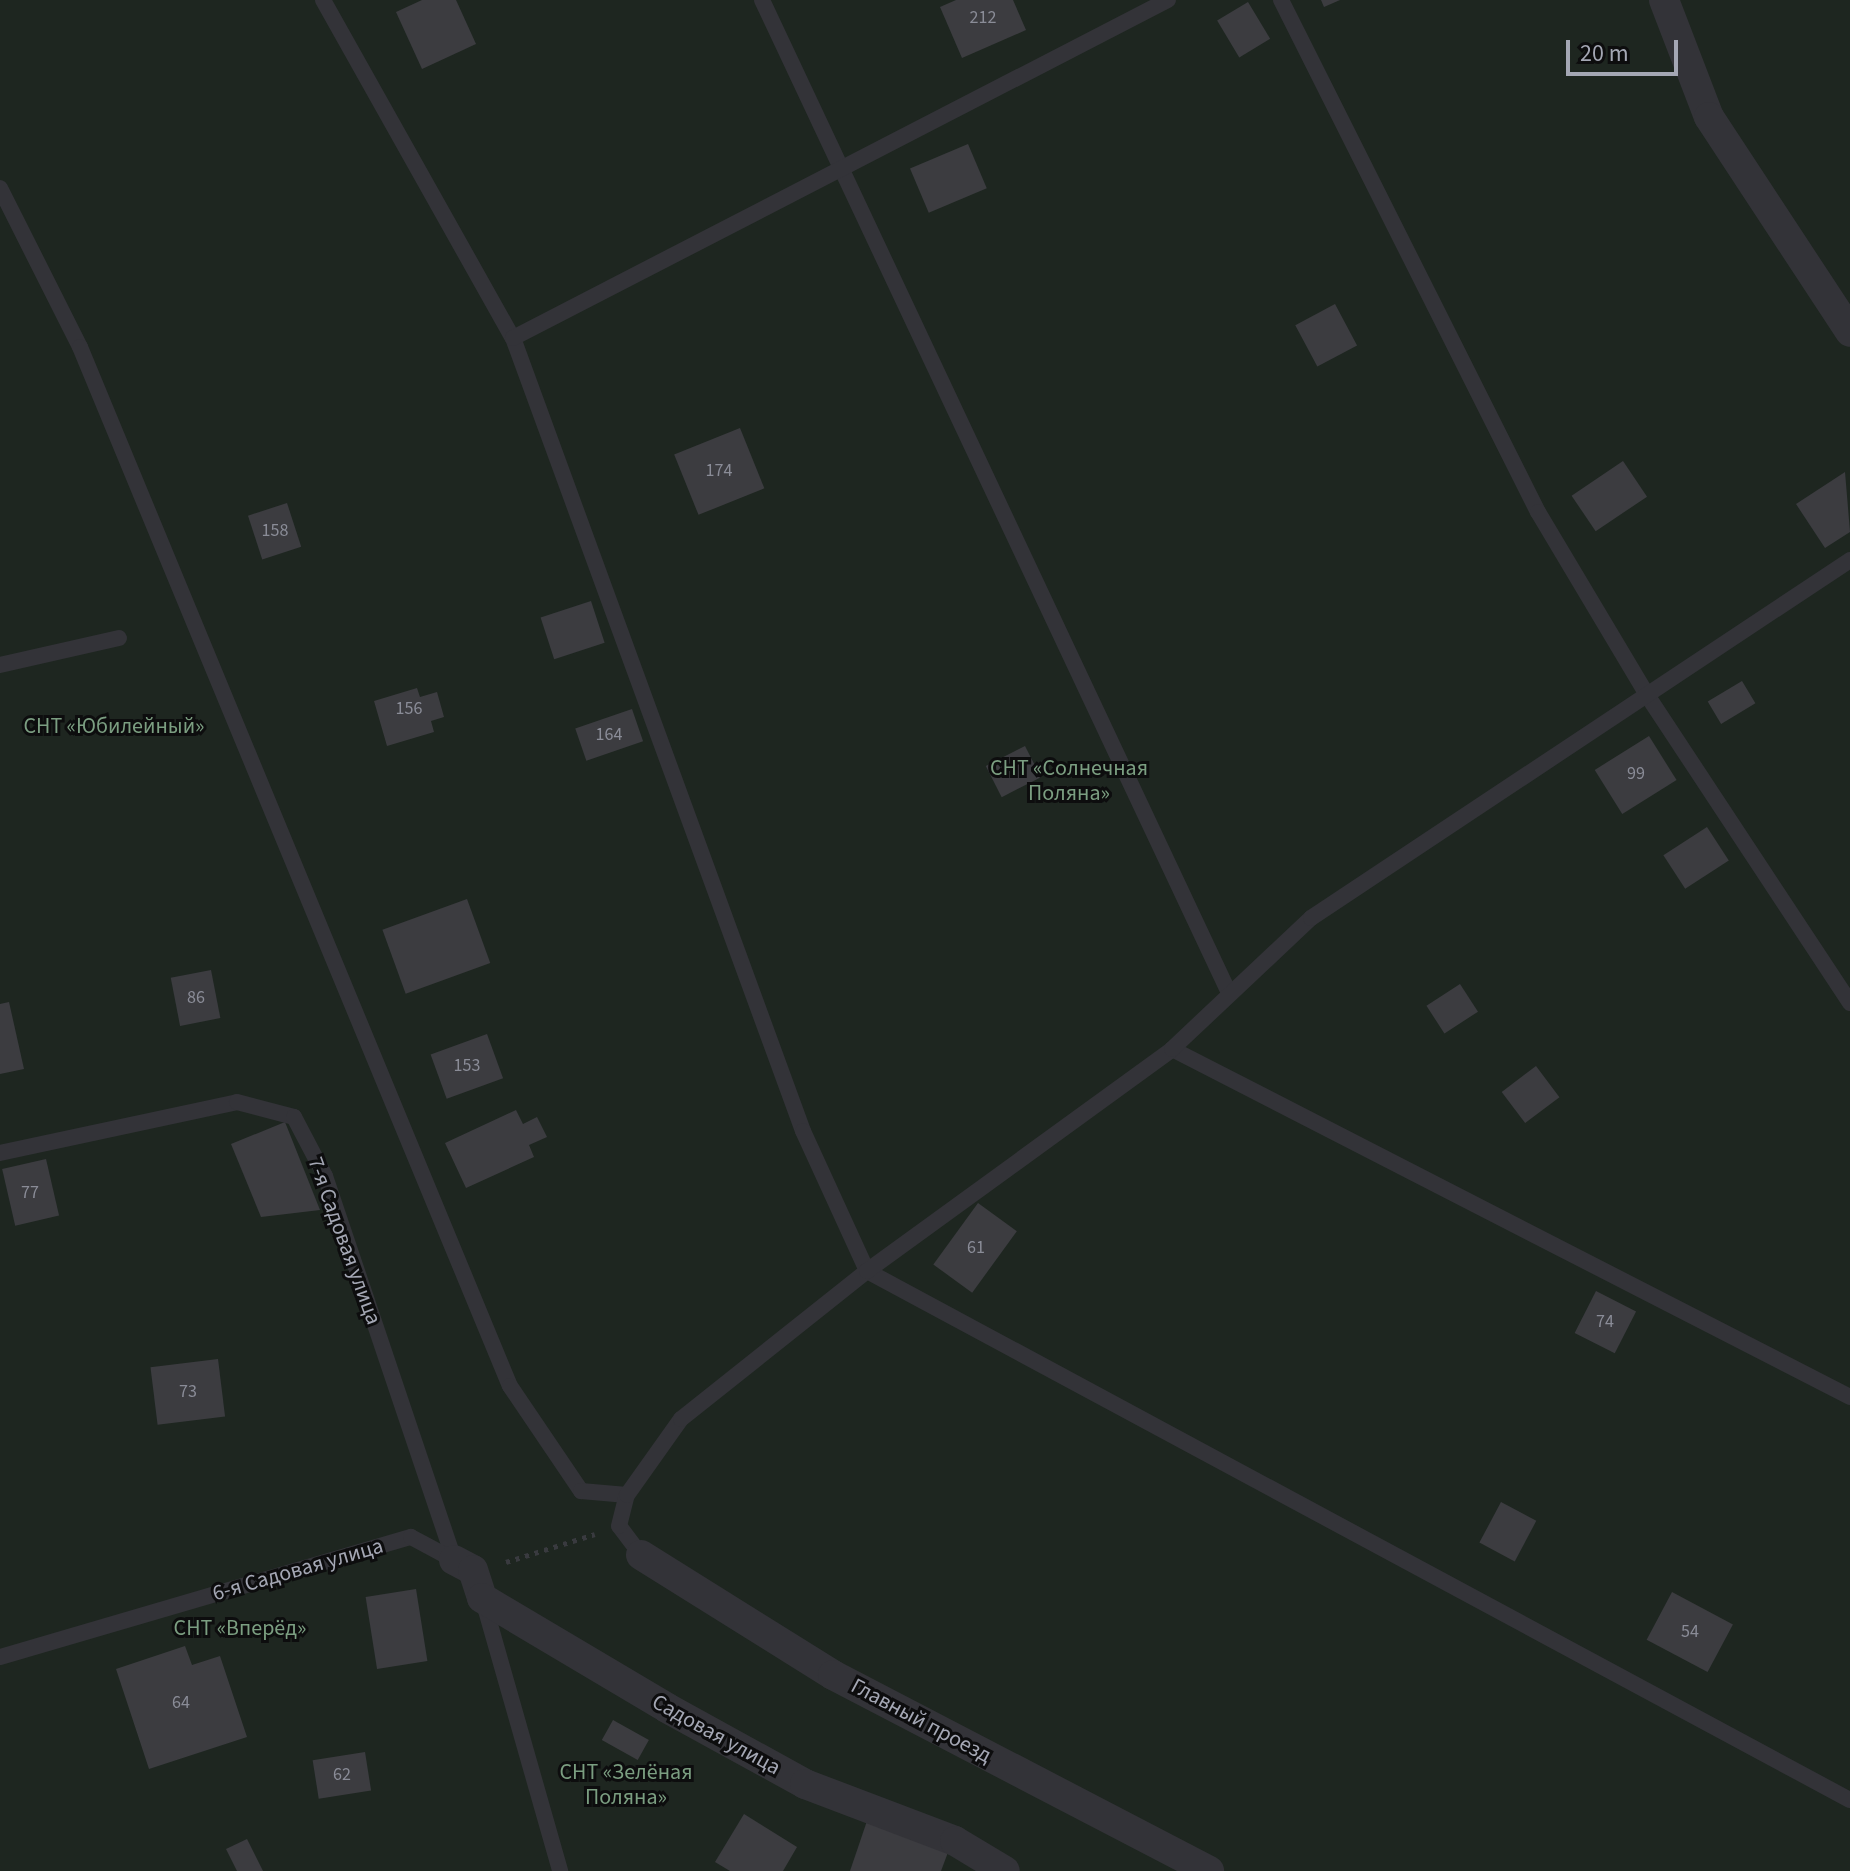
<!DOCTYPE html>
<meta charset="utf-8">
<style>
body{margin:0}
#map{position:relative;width:1850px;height:1871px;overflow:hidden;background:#121213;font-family:"Source Sans 3",sans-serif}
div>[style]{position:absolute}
.green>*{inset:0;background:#1e2620;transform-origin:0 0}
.building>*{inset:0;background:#3c3c40;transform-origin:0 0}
.path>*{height:5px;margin-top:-2.5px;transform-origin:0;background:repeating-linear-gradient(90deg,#393a3f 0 4px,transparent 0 10px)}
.lane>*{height:16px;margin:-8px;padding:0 8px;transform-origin:8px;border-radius:8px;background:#333338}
.street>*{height:30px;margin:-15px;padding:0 15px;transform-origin:15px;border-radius:15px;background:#333338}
span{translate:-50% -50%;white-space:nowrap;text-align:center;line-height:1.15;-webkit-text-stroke:6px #0d0d0e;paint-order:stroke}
.number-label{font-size:18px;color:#8a8c97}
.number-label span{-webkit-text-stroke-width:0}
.park-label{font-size:22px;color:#7b9e81}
.street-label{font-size:22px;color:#a4a7b4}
.scale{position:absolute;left:1566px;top:40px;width:112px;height:36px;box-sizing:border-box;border:4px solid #a4a7b4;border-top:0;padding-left:10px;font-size:24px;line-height:28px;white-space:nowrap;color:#a4a7b4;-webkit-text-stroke:6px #0d0d0e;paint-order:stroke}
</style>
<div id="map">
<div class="green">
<div style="left:0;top:0;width:1850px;height:1871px"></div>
</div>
<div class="building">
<div style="clip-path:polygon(422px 0,456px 0,476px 44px,422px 69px,396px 12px)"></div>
<div style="clip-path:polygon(956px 0,1013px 0,1026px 30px,962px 58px,940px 7px)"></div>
<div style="clip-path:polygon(1321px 0,1340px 0,1324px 7px)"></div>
<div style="left:1248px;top:2px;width:43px;height:36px;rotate:59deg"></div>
<div style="left:968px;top:144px;width:48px;height:63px;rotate:67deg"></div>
<div style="left:1335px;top:304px;width:47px;height:45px;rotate:62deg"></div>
<div style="left:740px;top:428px;width:65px;height:71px;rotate:68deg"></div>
<div style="left:1623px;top:461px;width:43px;height:62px;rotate:56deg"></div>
<div style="clip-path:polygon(1845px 472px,1850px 532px,1825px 548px,1796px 504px)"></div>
<div style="left:287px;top:503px;width:46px;height:41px;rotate:72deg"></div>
<div style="left:591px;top:601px;width:44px;height:53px;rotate:72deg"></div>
<div style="left:1742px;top:681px;width:26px;height:40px;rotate:59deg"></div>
<div style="clip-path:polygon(417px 688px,420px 697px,437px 692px,444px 717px,431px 721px,434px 732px,387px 746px,374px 701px)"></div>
<div style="left:632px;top:709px;width:34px;height:60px;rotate:71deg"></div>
<div style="left:1649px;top:736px;width:52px;height:64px;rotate:58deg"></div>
<div style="left:1025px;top:746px;width:35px;height:44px;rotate:63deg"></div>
<div style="left:1707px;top:827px;width:40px;height:52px;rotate:57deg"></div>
<div style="left:467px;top:899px;width:68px;height:90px;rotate:70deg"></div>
<div style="left:211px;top:970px;width:49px;height:41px;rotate:79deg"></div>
<div style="left:1460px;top:984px;width:33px;height:40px;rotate:57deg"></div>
<div style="clip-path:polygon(9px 1002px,24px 1069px,0 1074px,0 1004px)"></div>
<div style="left:487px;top:1034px;width:47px;height:60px;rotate:70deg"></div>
<div style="left:1536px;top:1066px;width:39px;height:43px;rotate:53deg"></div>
<div style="clip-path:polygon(516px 1110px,523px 1124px,537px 1117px,547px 1137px,529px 1145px,534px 1157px,466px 1188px,445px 1143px)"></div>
<div style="clip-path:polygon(285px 1122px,320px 1210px,261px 1217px,231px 1144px)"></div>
<div style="left:46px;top:1159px;width:58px;height:45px;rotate:77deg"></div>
<div style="left:978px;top:1203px;width:48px;height:76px;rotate:36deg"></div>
<div style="left:1596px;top:1291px;width:45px;height:47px;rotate:27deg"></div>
<div style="left:218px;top:1359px;width:58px;height:68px;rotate:83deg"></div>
<div style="left:1501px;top:1502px;width:40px;height:46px;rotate:28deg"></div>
<div style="left:416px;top:1589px;width:73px;height:51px;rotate:81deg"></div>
<div style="left:1672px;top:1592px;width:69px;height:54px;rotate:28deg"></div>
<div style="clip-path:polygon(185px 1646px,192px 1665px,220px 1656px,247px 1737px,149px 1769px,116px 1669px)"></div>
<div style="left:613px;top:1720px;width:41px;height:23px;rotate:29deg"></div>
<div style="left:365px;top:1752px;width:39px;height:53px;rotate:81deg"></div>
<div style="clip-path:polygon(744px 1814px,797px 1847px,783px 1871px,730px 1871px,715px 1862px)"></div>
<div style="clip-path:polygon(868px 1818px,950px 1847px,941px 1871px,850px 1871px)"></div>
<div style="clip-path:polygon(247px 1839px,263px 1871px,237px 1871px,226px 1849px)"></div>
</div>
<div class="path">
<div style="left:506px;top:1562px;width:93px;rotate:-17.5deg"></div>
</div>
<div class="lane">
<div style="left:323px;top:0;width:388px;rotate:60.7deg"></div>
<div style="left:513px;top:338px;width:844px;rotate:69.91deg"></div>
<div style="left:803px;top:1131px;width:154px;rotate:65.4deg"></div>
<div style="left:867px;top:1271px;width:1116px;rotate:28.29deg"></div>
<div style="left:762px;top:0;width:1097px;rotate:64.81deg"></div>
<div style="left:1281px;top:0;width:573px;rotate:63.35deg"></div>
<div style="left:1538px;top:512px;width:213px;rotate:59.2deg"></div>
<div style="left:1647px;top:695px;width:369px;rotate:56.6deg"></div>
<div style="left:0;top:188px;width:178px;rotate:63.3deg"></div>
<div style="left:80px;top:347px;width:1124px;rotate:67.52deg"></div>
<div style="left:510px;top:1386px;width:127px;rotate:55.9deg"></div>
<div style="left:581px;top:1491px;width:46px;rotate:5deg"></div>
<div style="left:513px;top:338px;width:737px;rotate:-27.3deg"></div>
<div style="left:0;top:665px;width:122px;rotate:-12.8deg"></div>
<div style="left:1172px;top:1049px;width:762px;rotate:27.17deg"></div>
<div style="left:0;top:1153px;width:242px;rotate:-12.1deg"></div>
<div style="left:237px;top:1102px;width:59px;rotate:14.7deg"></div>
<div style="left:294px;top:1117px;width:67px;rotate:62.3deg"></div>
<div style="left:325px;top:1176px;width:405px;rotate:71.4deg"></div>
<div style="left:641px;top:1555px;width:36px;rotate:-127deg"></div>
<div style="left:619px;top:1526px;width:32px;rotate:-76deg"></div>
<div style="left:627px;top:1495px;width:93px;rotate:-54.6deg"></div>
<div style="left:681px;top:1419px;width:238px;rotate:-38.5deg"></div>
<div style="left:867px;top:1271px;width:377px;rotate:-36deg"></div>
<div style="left:1172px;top:1049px;width:191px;rotate:-43.3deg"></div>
<div style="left:1311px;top:918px;width:647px;rotate:-33.59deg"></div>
<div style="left:483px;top:1600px;width:282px;rotate:74.1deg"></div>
<div style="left:0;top:1657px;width:428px;rotate:-16.3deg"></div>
<div style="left:411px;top:1537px;width:49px;rotate:28.1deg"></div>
</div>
<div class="street">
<div style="left:1664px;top:0;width:125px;rotate:69deg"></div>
<div style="left:1709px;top:117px;width:257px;rotate:56.7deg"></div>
<div style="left:641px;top:1555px;width:226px;rotate:32deg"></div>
<div style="left:833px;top:1675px;width:424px;rotate:27.5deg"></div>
<div style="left:454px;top:1560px;width:21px;rotate:28deg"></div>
<div style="left:473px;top:1570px;width:29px;rotate:72deg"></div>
<div style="left:482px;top:1598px;width:215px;rotate:30.7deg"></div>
<div style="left:667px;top:1708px;width:158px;rotate:28.8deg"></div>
<div style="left:805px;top:1784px;width:160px;rotate:20.8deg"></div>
<div style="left:955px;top:1841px;width:58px;rotate:31deg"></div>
</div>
<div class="number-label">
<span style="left:983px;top:18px">212</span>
<span style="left:719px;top:471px">174</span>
<span style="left:275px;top:531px">158</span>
<span style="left:409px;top:709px">156</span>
<span style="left:609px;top:735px">164</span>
<span style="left:1636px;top:774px">99</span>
<span style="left:196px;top:998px">86</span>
<span style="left:467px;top:1066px">153</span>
<span style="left:30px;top:1193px">77</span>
<span style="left:976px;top:1248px">61</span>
<span style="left:1605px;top:1322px">74</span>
<span style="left:188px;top:1392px">73</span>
<span style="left:1690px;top:1632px">54</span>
<span style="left:181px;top:1703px">64</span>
<span style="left:342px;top:1775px">62</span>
</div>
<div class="park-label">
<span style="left:114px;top:727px">СНТ «Юбилейный»</span>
<span style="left:1069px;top:781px">СНТ «Солнечная<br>Поляна»</span>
<span style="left:240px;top:1629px">СНТ «Вперёд»</span>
<span style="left:626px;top:1785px">СНТ «Зелёная<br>Поляна»</span>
</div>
<div class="street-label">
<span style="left:344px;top:1241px;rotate:70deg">7-я Садовая улица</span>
<span style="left:298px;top:1570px;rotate:-16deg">6-я Садовая улица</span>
<span style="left:921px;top:1721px;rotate:28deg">Главный проезд</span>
<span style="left:716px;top:1735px;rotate:29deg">Садовая улица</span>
</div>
<div class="scale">20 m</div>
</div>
